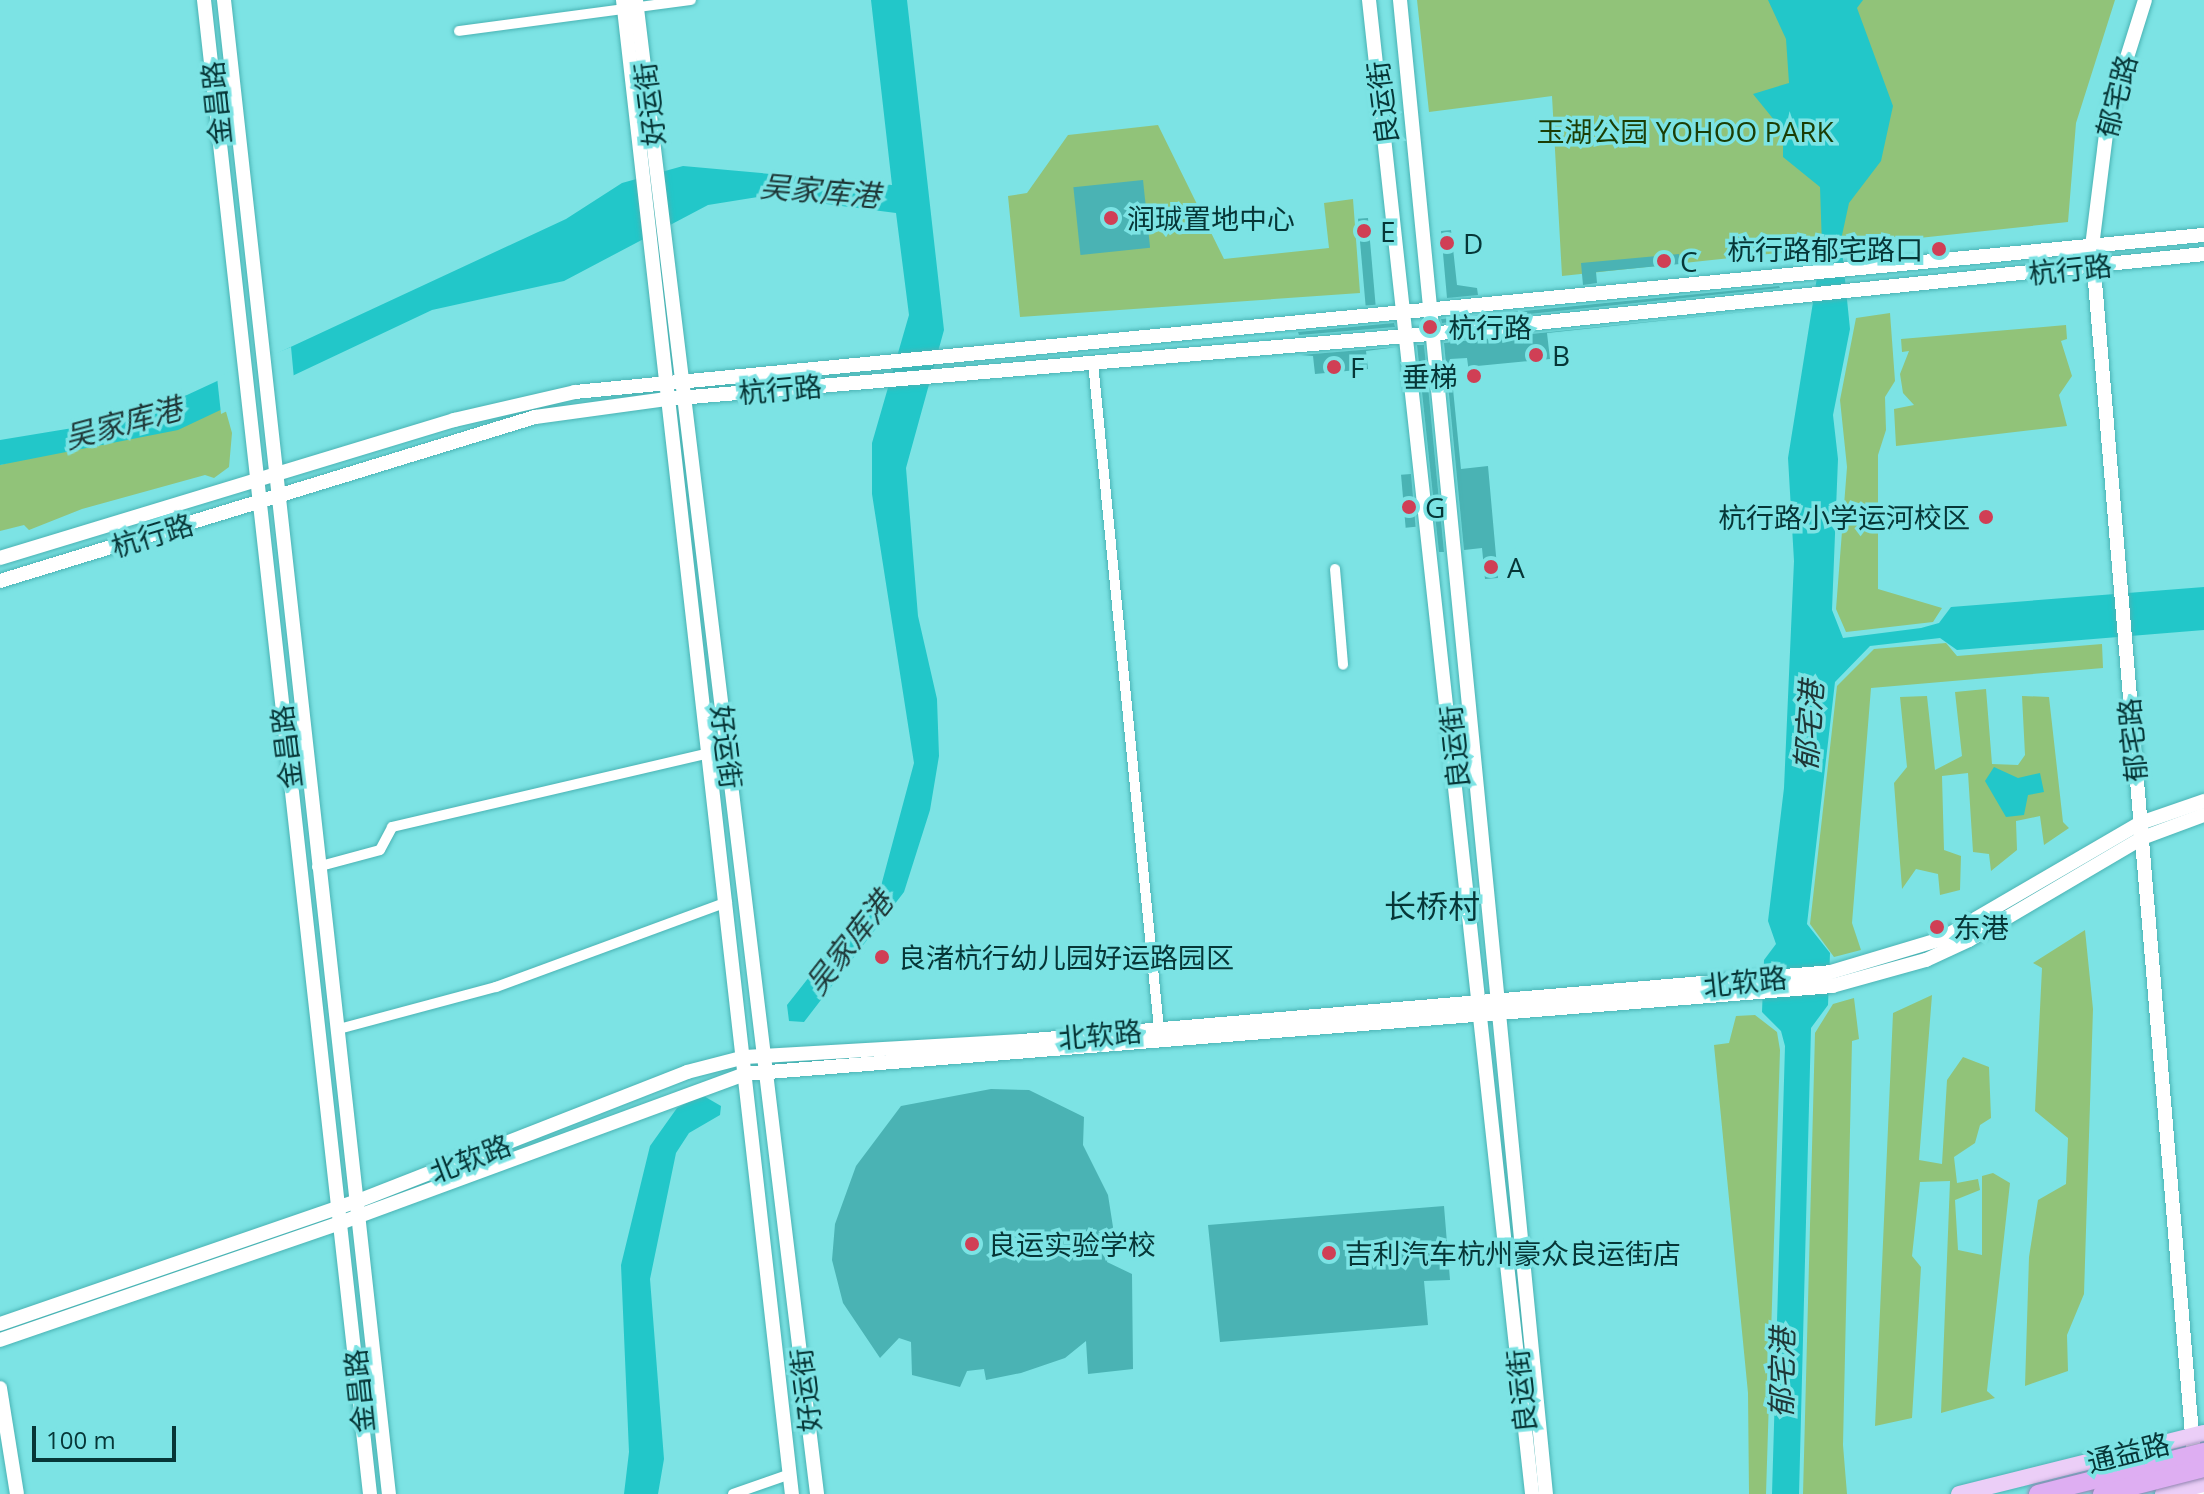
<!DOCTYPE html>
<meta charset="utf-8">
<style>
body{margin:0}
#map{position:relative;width:2204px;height:1494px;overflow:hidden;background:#7ce3e4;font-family:"Open Sans","Noto Sans SC",sans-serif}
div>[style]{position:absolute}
.green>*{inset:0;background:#91c379}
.water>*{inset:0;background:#22c7c9}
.pier>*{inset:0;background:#7ce3e4}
.building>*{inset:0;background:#4ab3b4;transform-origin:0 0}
.roads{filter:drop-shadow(0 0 2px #4ab3b4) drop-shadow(0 0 2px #4ab3b4)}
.street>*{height:10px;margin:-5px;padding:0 5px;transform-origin:5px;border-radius:5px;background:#fff}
.secondary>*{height:14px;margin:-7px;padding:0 7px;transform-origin:7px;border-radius:7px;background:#fff}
.primary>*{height:16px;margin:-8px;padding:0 8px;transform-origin:8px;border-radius:8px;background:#ebcef7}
.bridges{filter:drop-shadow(0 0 2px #9284b1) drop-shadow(0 0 2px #9284b1)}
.highway-bridge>*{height:18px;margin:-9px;padding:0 9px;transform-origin:9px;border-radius:9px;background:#deaef2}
.dots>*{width:22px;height:22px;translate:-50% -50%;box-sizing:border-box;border:4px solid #7ce3e4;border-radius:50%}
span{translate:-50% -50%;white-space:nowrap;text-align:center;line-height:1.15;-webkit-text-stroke:7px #7ce3e4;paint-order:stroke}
.street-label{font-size:28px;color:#063637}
.park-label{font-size:28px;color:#1b3d04}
.poi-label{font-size:28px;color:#063637}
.left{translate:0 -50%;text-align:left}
.right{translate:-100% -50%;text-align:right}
.water-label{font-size:30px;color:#1e3737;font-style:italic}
.quarter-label{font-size:32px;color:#063637}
.scale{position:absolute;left:32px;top:1426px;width:144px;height:36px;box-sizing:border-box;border:4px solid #063637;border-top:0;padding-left:10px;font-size:24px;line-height:28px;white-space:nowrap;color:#063637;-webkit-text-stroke:6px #7ce3e4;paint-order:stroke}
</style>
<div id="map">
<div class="green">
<div style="clip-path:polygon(1417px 0,2115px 0,2076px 123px,2068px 222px,1562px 276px,1552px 96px,1429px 112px)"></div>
<div style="clip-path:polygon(1158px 125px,1224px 259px,1329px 248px,1324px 203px,1353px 199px,1360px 293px,1020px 317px,1008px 196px,1027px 193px,1068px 135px)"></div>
<div style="clip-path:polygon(1890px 313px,1895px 381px,1885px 397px,1886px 430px,1878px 455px,1878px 589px,1942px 608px,1933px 622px,1846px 632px,1836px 609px,1847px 467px,1840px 400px,1856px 318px)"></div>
<div style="clip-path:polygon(2066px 325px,2067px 339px,2061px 341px,2072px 376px,2059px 395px,2067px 426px,1896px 446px,1894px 409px,1914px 405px,1903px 393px,1900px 374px,1909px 351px,1902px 352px,1901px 339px)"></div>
<div style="clip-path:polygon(225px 408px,232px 433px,229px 467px,214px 478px,205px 475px,82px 509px,29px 530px,24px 525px,0 531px,0 465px)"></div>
<div style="clip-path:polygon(1946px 643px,1957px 656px,2102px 644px,2103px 668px,1871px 688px,1852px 923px,1861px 950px,1834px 957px,1810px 924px,1837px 686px,1874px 649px)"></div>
<div style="clip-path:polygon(1986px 689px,1992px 764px,2018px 765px,2025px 755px,2022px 696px,2049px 697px,2063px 822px,2069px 828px,2044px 845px,2040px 816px,2016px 821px,2017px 850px,1991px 871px,1989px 854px,1973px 852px,1968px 773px,1942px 776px,1944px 850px,1961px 856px,1960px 890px,1940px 895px,1938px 874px,1916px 869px,1902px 889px,1894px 783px,1907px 767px,1900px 697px,1927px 696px,1935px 770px,1962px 756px,1955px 692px)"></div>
<div style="clip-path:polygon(2085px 930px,2093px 1009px,2084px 1294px,2067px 1335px,2068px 1371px,2025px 1386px,2029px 1257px,2038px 1200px,2066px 1184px,2068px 1138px,2035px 1111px,2042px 968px,2033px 963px)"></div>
<div style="clip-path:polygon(1932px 995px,1919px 1160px,1942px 1164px,1947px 1080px,1963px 1057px,1989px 1067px,1991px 1118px,1980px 1125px,1975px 1143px,1954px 1157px,1957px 1183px,1978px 1179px,1980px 1190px,1955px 1200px,1958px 1250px,1982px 1255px,1982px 1176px,1993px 1173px,2010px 1183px,1987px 1391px,1995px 1398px,1941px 1413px,1950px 1181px,1920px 1182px,1912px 1256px,1921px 1267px,1912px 1418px,1875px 1426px,1893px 1013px)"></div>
<div style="clip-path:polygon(1854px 998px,1859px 1039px,1852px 1041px,1843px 1445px,1847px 1494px,1803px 1494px,1815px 1033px,1833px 1004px)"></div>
<div style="clip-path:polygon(1755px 1015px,1777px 1032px,1780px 1050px,1766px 1494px,1749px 1494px,1748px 1393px,1714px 1045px,1729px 1043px,1736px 1016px)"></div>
</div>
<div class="water">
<div style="clip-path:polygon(871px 0,907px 0,944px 330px,906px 468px,918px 616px,937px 699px,939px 756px,930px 810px,904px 892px,804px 1022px,789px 1021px,787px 1005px,881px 886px,914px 763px,872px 494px,872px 443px,909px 315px,896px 213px,764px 196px,708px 205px,564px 281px,432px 310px,178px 430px,0 465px,0 440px,109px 422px,187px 395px,566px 219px,622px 183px,683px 166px,892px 185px)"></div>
<div style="clip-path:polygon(1768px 0,1863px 0,1857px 8px,1893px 106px,1881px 161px,1849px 203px,1841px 240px,1850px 329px,1833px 415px,1838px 459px,1832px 610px,1843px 638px,1921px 628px,1939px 623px,1951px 607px,2204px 587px,2204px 630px,1957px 650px,1940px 638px,1870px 646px,1835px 682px,1807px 924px,1830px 953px,1828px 1005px,1811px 1028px,1799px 1494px,1772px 1494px,1785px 1046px,1781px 1031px,1762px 1012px,1764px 960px,1776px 944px,1768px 921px,1784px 788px,1794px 561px,1788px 458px,1822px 246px,1820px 187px,1783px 157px,1783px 131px,1753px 94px,1789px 83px,1786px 39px)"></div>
<div style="clip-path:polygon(1994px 767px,2018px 778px,2040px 773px,2044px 792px,2028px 795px,2024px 815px,2006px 817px,1985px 781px)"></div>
<div style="clip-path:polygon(702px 1095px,721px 1106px,720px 1115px,689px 1133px,676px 1153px,650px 1279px,664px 1459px,658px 1494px,624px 1494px,629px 1452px,621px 1265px,650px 1146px,677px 1108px)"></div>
</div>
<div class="pier">
<div style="clip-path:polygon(291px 347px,294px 379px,221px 414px,217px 377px)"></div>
</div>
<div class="building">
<div style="left:1143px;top:180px;width:68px;height:70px;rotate:84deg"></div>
<div style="left:1368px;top:218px;width:87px;height:10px;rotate:85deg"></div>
<div style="clip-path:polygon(1451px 230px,1457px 285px,1477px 288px,1478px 295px,1447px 298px,1441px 231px)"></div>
<div style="clip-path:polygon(1679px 254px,1680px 264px,1596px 272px,1597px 283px,1583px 285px,1581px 263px)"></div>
<div style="clip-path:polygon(1779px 286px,1780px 288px,1442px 323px,1441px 319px)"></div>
<div style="clip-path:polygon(1781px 308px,1547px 333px,1550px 359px,1477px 366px,1478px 379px,1470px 380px,1467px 358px,1450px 359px,1461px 469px,1488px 466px,1498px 578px,1485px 579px,1482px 548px,1464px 550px,1444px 343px)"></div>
<div style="clip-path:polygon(1394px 323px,1395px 327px,1299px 335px,1298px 332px)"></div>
<div style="clip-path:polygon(1417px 345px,1424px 345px,1444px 552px,1439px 552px)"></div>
<div style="clip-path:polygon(1397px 347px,1366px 351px,1368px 369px,1315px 374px,1313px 356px,1301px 355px)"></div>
<div style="left:1411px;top:474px;width:53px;height:10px;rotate:85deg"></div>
<div style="clip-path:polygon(991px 1089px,1029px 1090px,1084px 1117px,1083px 1145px,1108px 1195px,1113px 1227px,1107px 1262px,1132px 1274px,1133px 1369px,1088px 1374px,1086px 1341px,1065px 1358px,1021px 1373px,986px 1380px,984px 1369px,967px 1371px,960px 1387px,912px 1375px,911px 1342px,899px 1338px,880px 1358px,843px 1303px,832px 1260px,835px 1224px,856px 1166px,901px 1106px)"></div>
<div style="clip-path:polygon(1444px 1206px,1450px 1280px,1424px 1281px,1428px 1325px,1220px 1342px,1208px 1225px)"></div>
</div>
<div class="roads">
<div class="street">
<div style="left:459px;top:31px;width:234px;rotate:-7.6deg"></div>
<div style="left:1093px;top:363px;width:669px;rotate:84.34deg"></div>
<div style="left:1335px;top:569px;width:96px;rotate:85.2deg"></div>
<div style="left:317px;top:867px;width:65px;rotate:-15.1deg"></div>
<div style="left:380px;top:850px;width:26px;rotate:-62deg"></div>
<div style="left:392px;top:827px;width:326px;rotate:-13.1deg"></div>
<div style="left:339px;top:1029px;width:163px;rotate:-15deg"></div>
<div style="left:496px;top:987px;width:246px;rotate:-20.2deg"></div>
<div style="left:733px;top:1494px;width:60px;rotate:-19.3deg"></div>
</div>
<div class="secondary">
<div style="left:204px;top:0;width:1503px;rotate:83.66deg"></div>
<div style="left:224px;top:0;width:1503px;rotate:83.7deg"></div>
<div style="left:623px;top:0;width:1504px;rotate:83.55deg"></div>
<div style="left:636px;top:0;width:1505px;rotate:83.09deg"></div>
<div style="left:1369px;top:0;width:1503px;rotate:83.77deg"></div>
<div style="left:1400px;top:0;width:1501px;rotate:84.42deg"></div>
<div style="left:2145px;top:0;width:124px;rotate:107.4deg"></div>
<div style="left:2108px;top:118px;width:129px;rotate:97.1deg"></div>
<div style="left:2092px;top:246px;width:1252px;rotate:85.19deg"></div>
<div style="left:0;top:558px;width:475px;rotate:-16.9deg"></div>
<div style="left:454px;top:420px;width:124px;rotate:-13deg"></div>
<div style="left:575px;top:392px;width:1637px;rotate:-5.51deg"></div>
<div style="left:0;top:581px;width:560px;rotate:-17.04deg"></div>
<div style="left:535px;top:417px;width:133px;rotate:-7.8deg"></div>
<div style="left:667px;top:399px;width:766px;rotate:-4.87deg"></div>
<div style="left:1430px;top:334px;width:778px;rotate:-5.9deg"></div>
<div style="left:0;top:1324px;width:379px;rotate:-19deg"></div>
<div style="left:358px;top:1201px;width:353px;rotate:-21.4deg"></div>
<div style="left:687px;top:1072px;width:60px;rotate:-14.5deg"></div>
<div style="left:745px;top:1057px;width:277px;rotate:-3.3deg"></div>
<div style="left:1022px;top:1041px;width:812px;rotate:-4.87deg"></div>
<div style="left:1831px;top:972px;width:115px;rotate:-16.7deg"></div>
<div style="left:1941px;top:939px;width:230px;rotate:-30.2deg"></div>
<div style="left:2140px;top:823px;width:68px;rotate:-19deg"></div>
<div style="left:0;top:1340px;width:360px;rotate:-19deg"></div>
<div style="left:340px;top:1223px;width:431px;rotate:-20.2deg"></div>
<div style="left:744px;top:1074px;width:1092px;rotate:-4.62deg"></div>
<div style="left:1832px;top:986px;width:98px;rotate:-15.5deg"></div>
<div style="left:1926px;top:960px;width:47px;rotate:-24.9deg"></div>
<div style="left:1969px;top:940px;width:201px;rotate:-30.5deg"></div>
<div style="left:2142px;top:838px;width:66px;rotate:-20.4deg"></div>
<div style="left:0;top:1388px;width:107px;rotate:80.9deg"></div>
</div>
<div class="primary">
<div style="left:1959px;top:1494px;width:252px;rotate:-14deg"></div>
<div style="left:2163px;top:1494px;width:42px;rotate:-13.7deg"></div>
</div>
</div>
<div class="bridges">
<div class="highway-bridge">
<div style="left:2038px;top:1494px;width:171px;rotate:-14.2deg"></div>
<div style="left:2102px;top:1494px;width:105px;rotate:-14.3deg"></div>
</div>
</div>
<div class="dots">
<div style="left:1111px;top:218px;background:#d03f55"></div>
<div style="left:1364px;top:231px;background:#d03f55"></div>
<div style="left:1447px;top:243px;background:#d03f55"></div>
<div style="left:1939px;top:249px;background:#d03f55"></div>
<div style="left:1664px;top:261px;background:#d03f55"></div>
<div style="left:1430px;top:327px;background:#d03f55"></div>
<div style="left:1536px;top:355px;background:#d03f55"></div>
<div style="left:1334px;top:367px;background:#d03f55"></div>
<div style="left:1474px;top:376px;background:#d03f55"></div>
<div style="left:1409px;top:507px;background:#d03f55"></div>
<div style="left:1986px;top:517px;background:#d03f55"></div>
<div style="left:1491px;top:567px;background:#d03f55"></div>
<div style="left:1937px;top:927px;background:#d03f55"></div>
<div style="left:882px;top:957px;background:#d03f55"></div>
<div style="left:972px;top:1244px;background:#d03f55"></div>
<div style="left:1329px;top:1253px;background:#d03f55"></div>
</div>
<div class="street-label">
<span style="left:2116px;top:96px;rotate:-75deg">郁宅路</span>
<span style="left:216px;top:103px;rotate:-96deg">金昌路</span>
<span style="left:1382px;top:103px;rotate:-97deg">良运街</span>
<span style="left:649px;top:104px;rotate:-97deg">好运街</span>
<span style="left:2070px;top:269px;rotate:-6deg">杭行路</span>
<span style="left:780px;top:389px;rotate:-5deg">杭行路</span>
<span style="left:152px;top:535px;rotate:-17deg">杭行路</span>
<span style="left:2132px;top:740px;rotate:-95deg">郁宅路</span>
<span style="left:286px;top:747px;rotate:-97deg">金昌路</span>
<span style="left:727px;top:747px;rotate:83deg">好运街</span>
<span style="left:1454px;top:747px;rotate:-96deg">良运街</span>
<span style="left:1745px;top:981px;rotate:-6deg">北软路</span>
<span style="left:1100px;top:1034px;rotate:-5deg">北软路</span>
<span style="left:470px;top:1158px;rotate:-21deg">北软路</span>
<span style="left:805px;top:1390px;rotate:-97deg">好运街</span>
<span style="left:359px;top:1391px;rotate:-96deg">金昌路</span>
<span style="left:1521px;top:1391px;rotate:-96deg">良运街</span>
<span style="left:2128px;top:1452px;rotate:-14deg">通益路</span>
</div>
<div class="park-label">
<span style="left:1685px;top:131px">玉湖公园 YOHOO PARK</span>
</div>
<div class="poi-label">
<span class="left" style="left:1127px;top:218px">润珹置地中心</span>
<span class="left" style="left:1380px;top:231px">E</span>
<span class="left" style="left:1463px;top:243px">D</span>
<span class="right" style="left:1923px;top:249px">杭行路郁宅路口</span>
<span class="left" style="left:1680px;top:261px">C</span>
<span class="left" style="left:1448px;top:327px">杭行路</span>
<span class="left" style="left:1552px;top:355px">B</span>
<span class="left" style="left:1350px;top:367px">F</span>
<span class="right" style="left:1458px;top:376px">垂梯</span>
<span class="left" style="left:1425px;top:507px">G</span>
<span class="right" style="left:1970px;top:517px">杭行路小学运河校区</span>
<span class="left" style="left:1507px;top:567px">A</span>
<span class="left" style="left:1953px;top:927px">东港</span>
<span class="left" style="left:898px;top:957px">良渚杭行幼儿园好运路园区</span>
<span class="left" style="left:988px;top:1244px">良运实验学校</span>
<span class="left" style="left:1345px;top:1253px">吉利汽车杭州豪众良运街店</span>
</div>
<div class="water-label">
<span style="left:820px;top:191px;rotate:5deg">吴家库港</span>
<span style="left:123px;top:423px;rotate:-15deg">吴家库港</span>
<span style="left:1809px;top:726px;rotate:-86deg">郁宅港</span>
<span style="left:849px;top:943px;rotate:-52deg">吴家库港</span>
<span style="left:1782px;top:1373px;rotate:-89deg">郁宅港</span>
</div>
<div class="quarter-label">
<span style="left:1432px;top:906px">长桥村</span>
</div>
<div class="scale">100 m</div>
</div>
